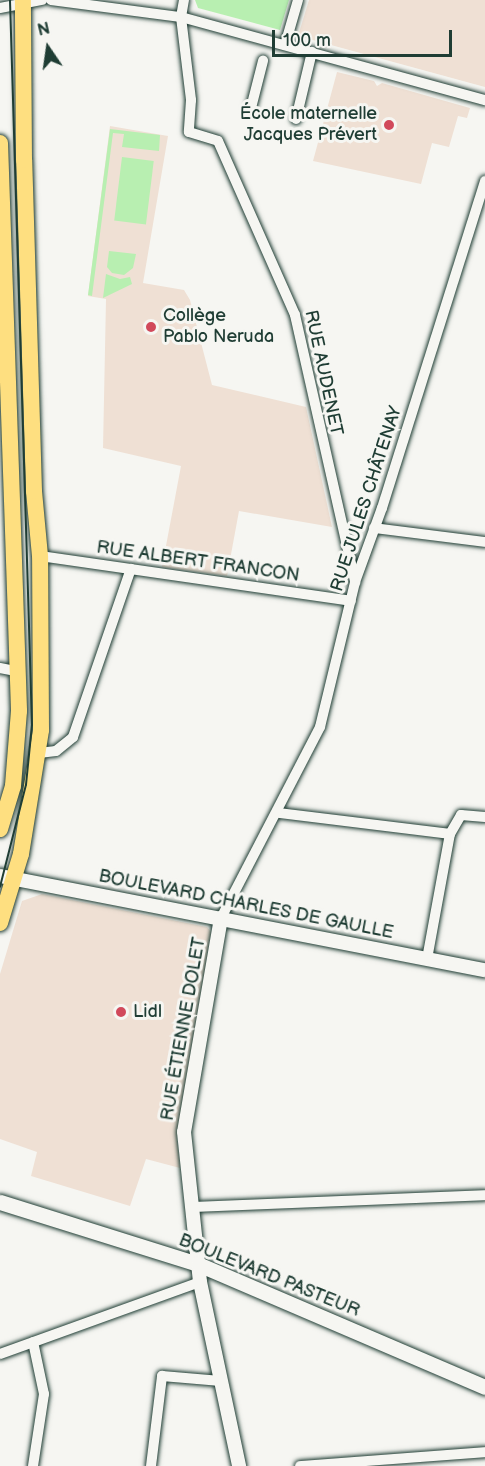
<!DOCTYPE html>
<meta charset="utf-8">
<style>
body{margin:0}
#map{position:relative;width:485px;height:1466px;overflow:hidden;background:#f6f6f2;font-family:"Balsamiq Sans",sans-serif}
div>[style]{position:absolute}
.built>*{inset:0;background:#efe0d4}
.green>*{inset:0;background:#b8efb1;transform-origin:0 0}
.roads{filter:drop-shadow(0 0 2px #1f3d34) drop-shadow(0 0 2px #1f3d34)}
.minor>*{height:10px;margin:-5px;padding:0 5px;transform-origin:5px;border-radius:5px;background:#f6f6f2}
.tertiary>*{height:14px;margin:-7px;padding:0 7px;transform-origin:7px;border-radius:7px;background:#f6f6f2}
.secondary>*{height:15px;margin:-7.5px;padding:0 7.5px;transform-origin:7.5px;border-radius:7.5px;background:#f6f6f2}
.primary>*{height:16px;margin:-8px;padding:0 8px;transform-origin:8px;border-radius:8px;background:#fedf80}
.tram>*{height:1.5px;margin:-0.75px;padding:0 0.75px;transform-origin:0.75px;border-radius:0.75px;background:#1f3d34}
.dots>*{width:16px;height:16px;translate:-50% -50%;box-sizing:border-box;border:3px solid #f6f6f2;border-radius:50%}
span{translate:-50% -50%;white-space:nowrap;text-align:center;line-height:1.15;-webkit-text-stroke:6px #f6f6f2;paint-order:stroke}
.poi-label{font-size:18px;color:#1f3d34}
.right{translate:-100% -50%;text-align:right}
.left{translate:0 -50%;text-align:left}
.street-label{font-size:18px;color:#1f3d34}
.north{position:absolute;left:18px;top:18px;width:60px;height:60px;-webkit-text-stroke:4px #f6f6f2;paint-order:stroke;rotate:347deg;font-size:16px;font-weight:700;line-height:24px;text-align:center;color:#1f3d34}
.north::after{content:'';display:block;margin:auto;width:21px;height:27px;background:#1f3d34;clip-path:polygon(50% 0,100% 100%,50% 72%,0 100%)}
.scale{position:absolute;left:272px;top:30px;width:180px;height:27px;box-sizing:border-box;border:3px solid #1f3d34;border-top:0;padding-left:8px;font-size:18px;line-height:21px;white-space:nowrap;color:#1f3d34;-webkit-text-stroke:4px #f6f6f2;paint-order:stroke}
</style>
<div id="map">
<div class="built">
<div style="clip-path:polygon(309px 0,485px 0,485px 87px,298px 36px)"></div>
<div style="clip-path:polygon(337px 72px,374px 81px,377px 86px,382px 83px,470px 108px,467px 118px,458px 116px,449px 147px,432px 143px,421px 184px,313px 161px)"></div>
<div style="clip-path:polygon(110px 126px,168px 136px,143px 283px,184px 290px,190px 300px,212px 385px,306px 407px,332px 527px,239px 511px,227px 576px,162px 567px,181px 466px,103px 448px,106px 299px,88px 296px)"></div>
<div style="clip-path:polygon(42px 894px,207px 927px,211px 932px,177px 1140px,180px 1168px,146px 1159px,130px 1206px,31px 1176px,37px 1152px,0 1139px,0 974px,22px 901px)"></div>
</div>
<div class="green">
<div style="clip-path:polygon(195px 0,289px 0,280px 30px,198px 8px)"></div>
<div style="clip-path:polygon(110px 129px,160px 135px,159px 151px,122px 147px,124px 134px,113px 133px,92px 296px,88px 295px)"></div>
<div style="left:122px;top:157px;width:32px;height:64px;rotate:7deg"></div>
<div style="clip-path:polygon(109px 251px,136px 254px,133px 268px,124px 275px,112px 273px,107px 267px)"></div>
<div style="clip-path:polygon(106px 274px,120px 279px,130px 277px,132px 284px,103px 298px)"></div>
</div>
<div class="roads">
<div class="minor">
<div style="left:51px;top:0;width:131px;rotate:7.5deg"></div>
<div style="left:181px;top:17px;width:315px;rotate:15.3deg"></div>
<div style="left:184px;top:0;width:17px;rotate:100deg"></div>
<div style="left:181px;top:17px;width:84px;rotate:83.1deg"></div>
<div style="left:191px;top:100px;width:32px;rotate:94deg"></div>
<div style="left:189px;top:132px;width:30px;rotate:17deg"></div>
<div style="left:218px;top:141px;width:190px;rotate:66.1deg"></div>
<div style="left:295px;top:315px;width:274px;rotate:77.3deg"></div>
<div style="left:0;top:8px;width:43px;rotate:-10.8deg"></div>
<div style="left:285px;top:45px;width:47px;rotate:-73.9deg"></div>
<div style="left:251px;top:108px;width:49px;rotate:-75.7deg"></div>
<div style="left:296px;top:119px;width:69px;rotate:-76.6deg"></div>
<div style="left:374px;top:528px;width:112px;rotate:7.2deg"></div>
<div style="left:40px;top:556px;width:314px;rotate:8.2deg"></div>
<div style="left:0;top:668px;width:15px;rotate:11deg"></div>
<div style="left:39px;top:753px;width:17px;rotate:-7deg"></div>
<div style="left:56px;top:751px;width:22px;rotate:-39deg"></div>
<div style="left:73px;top:737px;width:178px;rotate:-71deg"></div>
<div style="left:279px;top:813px;width:172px;rotate:7deg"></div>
<div style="left:221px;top:918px;width:215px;rotate:-62.6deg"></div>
<div style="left:320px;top:727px;width:149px;rotate:-76.4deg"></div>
<div style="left:355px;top:582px;width:79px;rotate:-70deg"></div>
<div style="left:382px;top:508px;width:343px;rotate:-72.5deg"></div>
<div style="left:427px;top:959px;width:127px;rotate:-79.6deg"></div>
<div style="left:450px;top:834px;width:22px;rotate:-60deg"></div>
<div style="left:461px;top:815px;width:24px;rotate:5deg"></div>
<div style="left:192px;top:1207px;width:293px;rotate:-2.3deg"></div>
<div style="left:0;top:1354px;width:213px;rotate:-19.8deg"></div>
<div style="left:33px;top:1466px;width:73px;rotate:-81.3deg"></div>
<div style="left:44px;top:1394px;width:53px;rotate:-101.9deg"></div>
<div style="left:151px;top:1466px;width:91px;rotate:-83deg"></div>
<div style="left:162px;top:1376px;width:59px;rotate:4.8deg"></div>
<div style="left:300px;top:1466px;width:186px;rotate:-4.3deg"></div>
</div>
<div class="tertiary">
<div style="left:0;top:876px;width:494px;rotate:11deg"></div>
<div style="left:221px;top:918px;width:217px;rotate:99.8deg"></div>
<div style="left:184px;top:1132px;width:151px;rotate:83.9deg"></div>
<div style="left:200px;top:1282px;width:188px;rotate:78deg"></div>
</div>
<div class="secondary">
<div style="left:0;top:1202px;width:207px;rotate:17.4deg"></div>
<div style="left:198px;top:1264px;width:312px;rotate:23.2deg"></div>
</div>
<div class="primary">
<div style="left:0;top:143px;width:568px;rotate:88.08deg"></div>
<div style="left:19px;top:711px;width:75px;rotate:94.6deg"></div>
<div style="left:13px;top:786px;width:45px;rotate:106.8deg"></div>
<div style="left:0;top:923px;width:72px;rotate:-73.1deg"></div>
<div style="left:21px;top:854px;width:126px;rotate:-80.8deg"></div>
<div style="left:41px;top:730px;width:174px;rotate:-90.3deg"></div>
<div style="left:40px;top:556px;width:65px;rotate:-95.3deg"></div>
<div style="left:34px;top:491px;width:331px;rotate:-91.7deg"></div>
<div style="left:24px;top:160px;width:160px;rotate:-90.4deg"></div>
</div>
</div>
<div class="tram">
<div style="left:0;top:887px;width:105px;rotate:-75.7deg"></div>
<div style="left:26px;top:785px;width:60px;rotate:-84.3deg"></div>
<div style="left:32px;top:725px;width:725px;rotate:-91.74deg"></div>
</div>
<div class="dots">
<div style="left:389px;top:125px;background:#d1495b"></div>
<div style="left:151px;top:327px;background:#d1495b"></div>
<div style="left:121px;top:1012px;background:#d1495b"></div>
</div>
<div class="poi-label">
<span class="right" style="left:377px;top:125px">École maternelle<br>Jacques Prévert</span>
<span class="left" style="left:163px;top:327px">Collège<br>Pablo Neruda</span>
<span class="left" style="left:133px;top:1012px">Lidl</span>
</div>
<div class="street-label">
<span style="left:323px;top:373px;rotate:78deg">RUE AUDENET</span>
<span style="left:367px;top:499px;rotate:-72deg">RUE JULES CHÂTENAY</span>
<span style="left:198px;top:562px;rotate:8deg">RUE ALBERT FRANCON</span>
<span style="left:246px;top:905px;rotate:11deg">BOULEVARD CHARLES DE GAULLE</span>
<span style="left:184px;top:1029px;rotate:-80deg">RUE ÉTIENNE DOLET</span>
<span style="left:269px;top:1276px;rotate:22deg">BOULEVARD PASTEUR</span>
</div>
<div class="north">N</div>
<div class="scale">100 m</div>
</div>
